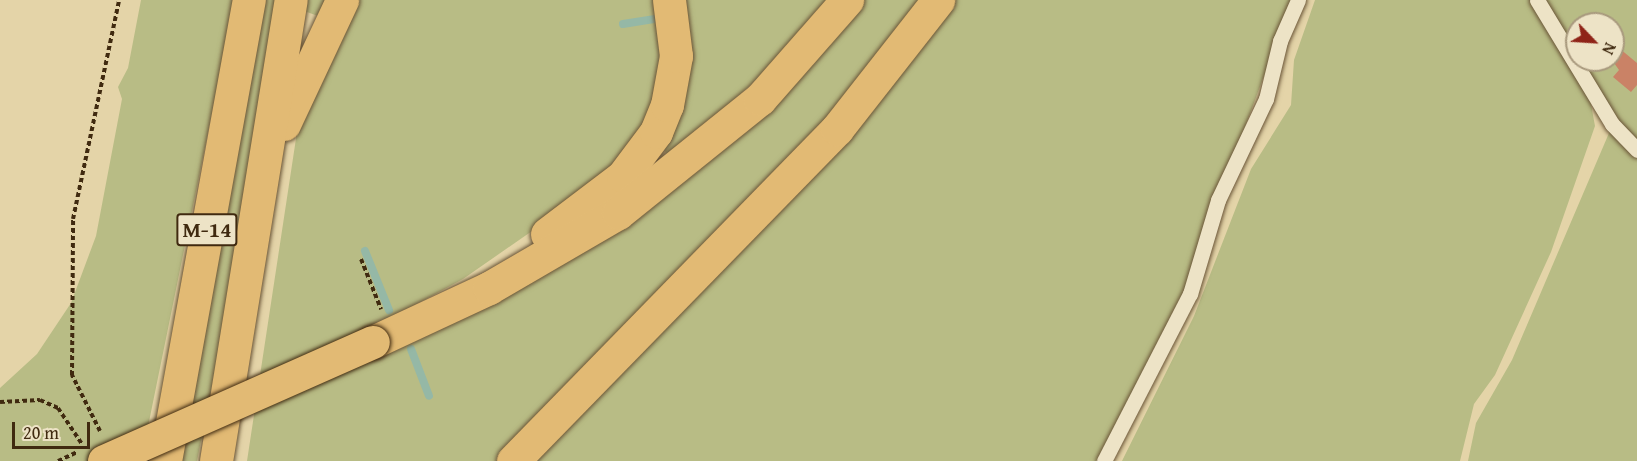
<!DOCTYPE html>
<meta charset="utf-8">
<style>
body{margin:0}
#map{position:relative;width:1637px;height:461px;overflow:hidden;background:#e4d4a8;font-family:"Gentium Book Plus",serif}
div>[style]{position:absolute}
.green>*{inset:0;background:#b8bc85}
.stream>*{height:8px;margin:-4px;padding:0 4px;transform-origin:4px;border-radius:4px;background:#95b8a6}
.building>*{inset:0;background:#ca8266}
.path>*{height:4px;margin-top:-2px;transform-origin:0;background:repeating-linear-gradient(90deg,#402a10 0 4.5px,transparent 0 7.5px)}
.roads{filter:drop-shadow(0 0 2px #695436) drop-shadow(0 0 2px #695436)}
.service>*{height:15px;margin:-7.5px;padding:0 7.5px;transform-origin:7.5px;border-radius:7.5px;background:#ede3c6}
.trunk>*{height:33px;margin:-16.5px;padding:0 16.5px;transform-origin:16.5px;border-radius:16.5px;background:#e2ba74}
.path-bridge>*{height:4px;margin-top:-2px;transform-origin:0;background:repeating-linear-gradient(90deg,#402a10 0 4.5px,transparent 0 7.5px)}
.bridges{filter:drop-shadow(0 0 2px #402a10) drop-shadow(0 0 2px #402a10)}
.trunk-bridge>*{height:33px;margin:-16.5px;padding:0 16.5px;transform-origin:16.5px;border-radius:16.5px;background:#e2ba74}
span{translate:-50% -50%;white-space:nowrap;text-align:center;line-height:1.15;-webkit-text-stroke:4.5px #ede3c6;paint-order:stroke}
.shield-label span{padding:2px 4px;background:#ede3c6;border:2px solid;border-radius:4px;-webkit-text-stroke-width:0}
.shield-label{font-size:22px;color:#402a10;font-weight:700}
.north{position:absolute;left:1565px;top:12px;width:60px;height:60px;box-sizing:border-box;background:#ede3c6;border:2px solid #a8997d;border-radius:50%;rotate:115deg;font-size:16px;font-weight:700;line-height:24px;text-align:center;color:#402a10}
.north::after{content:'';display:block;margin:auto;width:21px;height:27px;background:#8f2418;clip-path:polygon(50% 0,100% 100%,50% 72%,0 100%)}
.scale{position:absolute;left:12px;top:422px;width:78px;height:27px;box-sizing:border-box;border:3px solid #402a10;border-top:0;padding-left:8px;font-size:18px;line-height:21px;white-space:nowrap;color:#402a10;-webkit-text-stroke:4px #ede3c6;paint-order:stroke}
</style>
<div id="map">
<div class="green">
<div style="clip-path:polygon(141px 0,235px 0,141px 461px,0 461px,0 388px,37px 354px,71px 303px,96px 236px,122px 99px,118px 87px,128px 68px)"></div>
<div style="clip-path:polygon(264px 0,278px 0,219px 349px,197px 461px,181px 461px)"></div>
<div style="clip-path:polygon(306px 0,332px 0,321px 17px,304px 11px)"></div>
<div style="clip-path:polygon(353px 0,659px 0,666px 32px,648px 126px,588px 192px,463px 279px,389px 319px,476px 309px,862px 0,927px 0,872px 71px,502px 461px,247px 461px,297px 132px)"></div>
<div style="clip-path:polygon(679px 0,831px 0,794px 45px,671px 158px,661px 147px)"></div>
<div style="clip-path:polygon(951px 0,1292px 0,1184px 292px,1098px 461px,526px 461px)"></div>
<div style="clip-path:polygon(1315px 0,1532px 0,1590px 99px,1595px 126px,1551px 252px,1495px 375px,1474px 404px,1460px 461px,1122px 461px,1194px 316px,1251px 169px,1291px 105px,1294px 60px)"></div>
<div style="clip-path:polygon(1543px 0,1637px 0,1637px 461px,1468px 461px,1476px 423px,1512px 360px,1615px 119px,1579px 60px,1613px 60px,1613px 24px,1577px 24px,1577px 57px)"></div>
</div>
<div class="stream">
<div style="left:623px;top:24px;width:39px;rotate:-9deg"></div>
<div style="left:365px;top:251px;width:64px;rotate:67.9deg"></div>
<div style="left:411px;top:349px;width:50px;rotate:69deg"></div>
</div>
<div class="building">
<div style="clip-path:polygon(1619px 48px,1637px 63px,1637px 85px,1631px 92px,1613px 77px,1619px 70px,1612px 60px)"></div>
</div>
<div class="path">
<div style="left:361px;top:259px;width:54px;rotate:68.2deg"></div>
<div style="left:0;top:402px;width:40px;rotate:-2.9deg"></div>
<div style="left:40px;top:400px;width:20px;rotate:24deg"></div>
<div style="left:58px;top:408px;width:43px;rotate:56.3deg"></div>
<div style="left:100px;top:431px;width:63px;rotate:-116.6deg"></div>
<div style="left:72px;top:375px;width:156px;rotate:-89.6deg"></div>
<div style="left:73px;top:219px;width:224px;rotate:-78.1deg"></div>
</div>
<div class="roads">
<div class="service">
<div style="left:1537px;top:0;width:145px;rotate:58.8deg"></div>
<div style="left:1612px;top:124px;width:36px;rotate:46deg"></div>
<div style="left:1104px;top:461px;width:188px;rotate:-62.8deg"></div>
<div style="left:1190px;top:294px;width:98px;rotate:-73.4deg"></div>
<div style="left:1218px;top:200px;width:112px;rotate:-64.6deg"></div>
<div style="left:1266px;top:99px;width:60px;rotate:-76.4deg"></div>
<div style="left:1280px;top:41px;width:45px;rotate:-66.3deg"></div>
</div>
<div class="trunk">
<div style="left:284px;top:124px;width:137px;rotate:-64.9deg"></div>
<div style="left:547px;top:234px;width:96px;rotate:-37.3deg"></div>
<div style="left:623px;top:176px;width:55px;rotate:-53.1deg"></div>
<div style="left:656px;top:132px;width:29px;rotate:-68deg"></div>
<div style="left:667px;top:105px;width:50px;rotate:-79.6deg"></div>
<div style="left:676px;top:56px;width:56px;rotate:-97.1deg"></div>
<div style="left:373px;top:342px;width:128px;rotate:-25deg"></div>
<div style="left:489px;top:288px;width:149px;rotate:-30.2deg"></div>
<div style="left:618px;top:213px;width:182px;rotate:-38.8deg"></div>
<div style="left:760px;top:99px;width:132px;rotate:-48.7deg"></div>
<div style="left:165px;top:461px;width:469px;rotate:-79.7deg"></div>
<div style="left:216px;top:461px;width:467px;rotate:-80.8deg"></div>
<div style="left:513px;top:461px;width:464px;rotate:-45.7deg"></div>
<div style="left:837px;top:129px;width:164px;rotate:-51.9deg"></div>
</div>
</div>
<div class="path-bridge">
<div style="left:58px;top:461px;width:21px;rotate:-25deg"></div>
</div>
<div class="bridges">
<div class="trunk-bridge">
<div style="left:104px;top:461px;width:294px;rotate:-23.9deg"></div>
</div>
</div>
<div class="shield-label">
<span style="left:207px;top:230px">М-14</span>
</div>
<div class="north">N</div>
<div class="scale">20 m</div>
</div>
